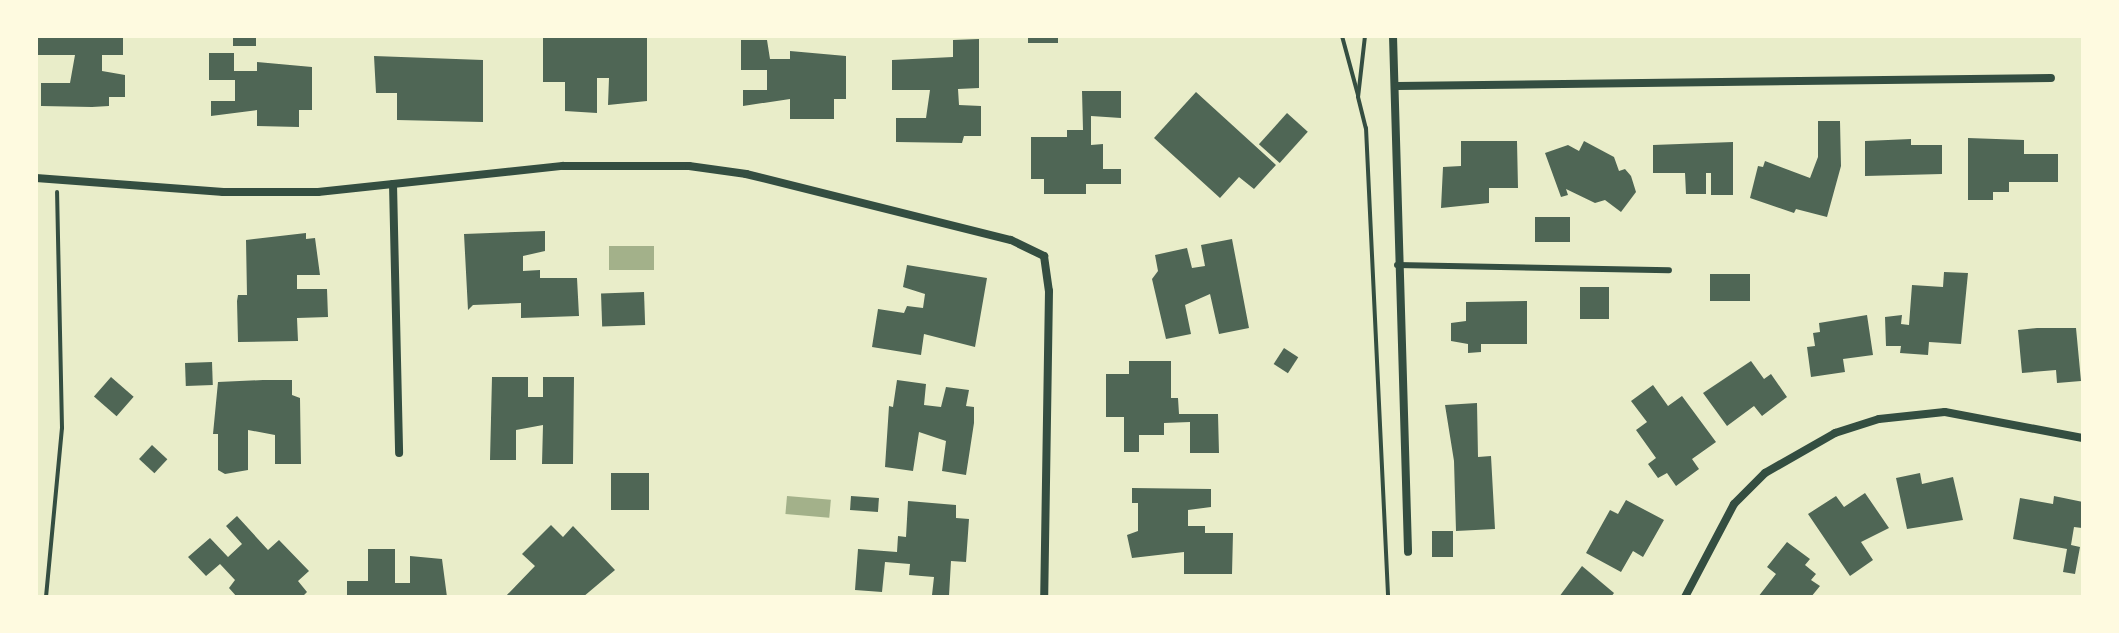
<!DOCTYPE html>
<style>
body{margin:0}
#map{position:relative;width:2119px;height:633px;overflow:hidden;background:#e9edc9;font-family:"Asap Condensed",sans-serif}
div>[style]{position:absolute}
.water>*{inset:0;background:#a3b18a;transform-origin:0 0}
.building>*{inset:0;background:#4f6655;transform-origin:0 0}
.path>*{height:4px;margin:-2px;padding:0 2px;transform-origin:2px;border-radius:2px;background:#344e41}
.service>*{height:6px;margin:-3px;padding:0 3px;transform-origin:3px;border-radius:3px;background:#344e41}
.minor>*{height:8px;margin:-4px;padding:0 4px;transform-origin:4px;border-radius:4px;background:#344e41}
span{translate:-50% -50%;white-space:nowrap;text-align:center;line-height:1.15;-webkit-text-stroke:8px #fefae0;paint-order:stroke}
.frame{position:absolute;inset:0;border:38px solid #fefae0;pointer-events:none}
</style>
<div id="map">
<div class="water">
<div style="left:654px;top:246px;width:24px;height:45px;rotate:90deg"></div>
<div style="left:787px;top:496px;width:44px;height:18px;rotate:5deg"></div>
</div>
<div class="building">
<div style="clip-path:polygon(36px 36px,123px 36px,123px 55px,102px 55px,102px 71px,125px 75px,125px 97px,109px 97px,109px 106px,92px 107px,41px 106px,41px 83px,70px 83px,75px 55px,36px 55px)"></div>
<div style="left:233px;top:36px;width:23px;height:10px"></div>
<div style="clip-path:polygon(543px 36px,647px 36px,647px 101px,608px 105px,609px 78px,597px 78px,597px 113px,565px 111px,565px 82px,543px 82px)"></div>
<div style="left:1028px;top:36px;width:30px;height:7px"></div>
<div style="clip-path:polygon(979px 39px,979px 88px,958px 89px,959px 105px,981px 106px,981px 136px,964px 136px,962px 143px,896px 142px,896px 118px,926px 118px,930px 90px,892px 90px,892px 60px,953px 57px,953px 40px)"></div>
<div style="clip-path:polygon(741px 40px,767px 40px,770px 59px,790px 59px,790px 51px,846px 56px,846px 99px,834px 99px,834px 119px,790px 119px,790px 99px,743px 106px,743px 90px,767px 90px,767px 70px,741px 70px)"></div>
<div style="clip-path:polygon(209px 53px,234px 53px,234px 71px,257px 71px,257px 62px,312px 67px,312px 110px,299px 110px,299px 127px,257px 126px,257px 110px,211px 116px,211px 101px,235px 101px,235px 80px,209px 80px)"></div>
<div style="clip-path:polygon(374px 56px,483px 60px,483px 122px,397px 120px,397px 93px,376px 93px)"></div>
<div style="clip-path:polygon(1082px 91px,1121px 91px,1121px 118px,1091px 116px,1091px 145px,1103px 144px,1103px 169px,1121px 169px,1121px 184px,1086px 184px,1086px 194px,1044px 194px,1044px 179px,1031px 179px,1031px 137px,1067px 137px,1067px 130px,1083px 130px)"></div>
<div style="clip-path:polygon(1196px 92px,1276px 165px,1254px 189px,1239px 177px,1220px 198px,1154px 138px)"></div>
<div style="left:1287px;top:113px;width:28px;height:42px;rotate:42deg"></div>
<div style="clip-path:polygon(1818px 121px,1840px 121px,1841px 166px,1827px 217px,1796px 209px,1794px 213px,1750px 198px,1758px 166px,1763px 167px,1765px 161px,1810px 178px,1818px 157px)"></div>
<div style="clip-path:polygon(1968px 138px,2024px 140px,2024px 154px,2058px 154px,2058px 182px,2009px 182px,2009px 192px,1993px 192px,1993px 200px,1968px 200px)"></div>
<div style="clip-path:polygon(1911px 139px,1911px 145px,1942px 145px,1942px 174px,1865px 176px,1865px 141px)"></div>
<div style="clip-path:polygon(1461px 141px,1517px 141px,1518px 188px,1489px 188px,1489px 203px,1441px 208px,1443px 167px,1461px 166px)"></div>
<div style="clip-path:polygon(1584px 141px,1614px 157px,1619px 171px,1625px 169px,1631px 176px,1636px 192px,1621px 212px,1605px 200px,1595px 203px,1566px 189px,1568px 195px,1561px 197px,1545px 153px,1568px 145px,1579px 151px)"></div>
<div style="clip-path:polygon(1733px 142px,1733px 195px,1711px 195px,1711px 173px,1706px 173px,1706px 194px,1686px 194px,1685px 173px,1653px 173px,1653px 145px)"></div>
<div style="left:1535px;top:217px;width:35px;height:25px"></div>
<div style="clip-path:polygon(545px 231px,545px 251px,523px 256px,523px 271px,540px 270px,540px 278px,577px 278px,579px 316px,521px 318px,521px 303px,473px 305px,468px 310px,464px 234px)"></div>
<div style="clip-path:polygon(306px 233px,306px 239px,315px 238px,320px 275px,297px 275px,297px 289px,327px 289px,328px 317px,297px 318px,298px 341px,238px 342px,237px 301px,238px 295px,247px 295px,246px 240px)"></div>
<div style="clip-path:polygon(1232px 239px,1249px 328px,1219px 334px,1210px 294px,1185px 305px,1191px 334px,1166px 339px,1152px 279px,1158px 271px,1155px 255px,1187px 248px,1192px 268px,1205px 266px,1201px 245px)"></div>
<div style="clip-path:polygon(907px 265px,987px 278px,975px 347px,924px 334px,921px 355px,872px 347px,878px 309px,904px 313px,907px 306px,923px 308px,925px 294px,903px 287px)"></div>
<div style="clip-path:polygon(1944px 272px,1968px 273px,1961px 344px,1929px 342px,1928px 355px,1900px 353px,1901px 346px,1886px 346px,1885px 317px,1902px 315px,1901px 324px,1909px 325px,1912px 285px,1943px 287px)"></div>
<div style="left:1710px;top:274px;width:40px;height:27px"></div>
<div style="left:1580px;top:287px;width:29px;height:32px"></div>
<div style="left:644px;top:292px;width:33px;height:43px;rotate:88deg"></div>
<div style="clip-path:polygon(1527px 301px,1527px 344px,1481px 344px,1481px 352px,1468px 353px,1468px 344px,1451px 341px,1451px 323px,1466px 321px,1466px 302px)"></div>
<div style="clip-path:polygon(1867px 315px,1873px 355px,1843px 359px,1845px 372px,1811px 377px,1807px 347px,1815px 346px,1813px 333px,1820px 332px,1819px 323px)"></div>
<div style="clip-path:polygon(2037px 328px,2076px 328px,2081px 381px,2057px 383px,2056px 370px,2022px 373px,2018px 330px)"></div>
<div style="left:1284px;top:348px;width:17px;height:19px;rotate:33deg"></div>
<div style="clip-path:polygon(1129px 361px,1171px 361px,1171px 398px,1178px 398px,1179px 414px,1218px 414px,1219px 453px,1190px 453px,1190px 422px,1164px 423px,1164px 435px,1139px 435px,1139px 452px,1124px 452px,1124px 417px,1106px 417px,1106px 374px,1129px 374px)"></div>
<div style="clip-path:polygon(1751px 361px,1764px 379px,1771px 374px,1787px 397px,1762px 416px,1754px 406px,1727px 426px,1703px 393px)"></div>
<div style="left:212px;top:362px;width:23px;height:27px;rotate:88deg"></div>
<div style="left:111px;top:377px;width:30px;height:26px;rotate:41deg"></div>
<div style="clip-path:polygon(492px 377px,528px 377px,528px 397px,543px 397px,543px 377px,574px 377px,573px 464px,542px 464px,543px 425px,516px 430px,516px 460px,490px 460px)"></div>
<div style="clip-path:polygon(263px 380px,292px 380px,292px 395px,300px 398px,301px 464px,275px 464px,275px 435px,248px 430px,248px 470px,225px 474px,218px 470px,218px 434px,213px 434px,218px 382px)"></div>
<div style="clip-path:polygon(897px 380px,926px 384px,924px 405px,941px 407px,946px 387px,969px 390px,966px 406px,974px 407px,974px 423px,966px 475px,942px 471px,946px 441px,919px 432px,913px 471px,885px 467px,889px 406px,893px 407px)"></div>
<div style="clip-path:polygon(1653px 385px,1668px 406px,1682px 396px,1716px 442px,1692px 459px,1699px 469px,1676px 486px,1667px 473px,1658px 478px,1648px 464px,1656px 458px,1636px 430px,1647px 422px,1631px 401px)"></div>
<div style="clip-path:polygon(1477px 403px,1478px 457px,1491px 456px,1495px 529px,1456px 531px,1454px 461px,1445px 405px)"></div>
<div style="left:152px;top:445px;width:21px;height:19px;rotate:43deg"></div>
<div style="left:611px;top:473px;width:38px;height:37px"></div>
<div style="clip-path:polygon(1920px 473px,1922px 484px,1953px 477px,1963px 520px,1907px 529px,1896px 478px)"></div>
<div style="clip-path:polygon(1132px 488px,1211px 489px,1211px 507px,1188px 510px,1188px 526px,1205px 526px,1205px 533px,1233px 533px,1232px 574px,1184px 574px,1184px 552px,1132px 558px,1127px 535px,1138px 531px,1138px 503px,1132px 503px)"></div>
<div style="clip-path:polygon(1865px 493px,1889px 528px,1861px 542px,1873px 560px,1850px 576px,1808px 514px,1836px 496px,1844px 507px)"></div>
<div style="left:851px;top:496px;width:28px;height:14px;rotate:4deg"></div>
<div style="clip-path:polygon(2054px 496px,2083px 502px,2082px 528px,2074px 527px,2071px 545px,2080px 547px,2075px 574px,2063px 572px,2067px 549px,2013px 539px,2020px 498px,2053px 504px)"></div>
<div style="clip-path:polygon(1626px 500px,1664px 520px,1643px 557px,1633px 551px,1621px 572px,1586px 553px,1610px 510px,1618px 514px)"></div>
<div style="clip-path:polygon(908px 501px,956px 505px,956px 518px,969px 519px,966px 562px,951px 561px,949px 596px,932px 595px,934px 577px,909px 575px,910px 564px,885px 562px,882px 592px,855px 590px,858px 549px,897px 552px,898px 536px,906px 537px)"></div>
<div style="clip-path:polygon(237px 516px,268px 550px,279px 540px,309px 571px,298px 581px,307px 592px,302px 597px,237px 597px,229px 588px,235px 580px,220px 564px,206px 576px,188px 557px,210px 538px,228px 557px,242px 544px,226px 526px)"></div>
<div style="clip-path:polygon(551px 525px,563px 537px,573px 526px,615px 570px,583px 597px,505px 597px,535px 566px,522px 554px)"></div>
<div style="left:1432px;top:531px;width:21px;height:26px"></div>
<div style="clip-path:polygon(1787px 542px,1810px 559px,1805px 565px,1816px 574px,1811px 580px,1820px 586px,1811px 597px,1758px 597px,1776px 574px,1767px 567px)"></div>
<div style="clip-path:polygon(368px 549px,395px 549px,395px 583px,410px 583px,410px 556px,442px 559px,447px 597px,347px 597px,347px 581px,368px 581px)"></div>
<div style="clip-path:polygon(1582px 566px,1614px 593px,1611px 597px,1559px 597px)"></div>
</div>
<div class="path">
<div style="left:1342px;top:36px;width:61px;rotate:74.8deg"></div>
<div style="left:1365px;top:36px;width:61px;rotate:96.5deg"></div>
<div style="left:1358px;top:97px;width:32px;rotate:76deg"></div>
<div style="left:1366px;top:128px;width:470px;rotate:87.3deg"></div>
<div style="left:46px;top:597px;width:170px;rotate:-84.6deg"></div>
<div style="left:62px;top:428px;width:236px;rotate:-91.2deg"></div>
</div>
<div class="service">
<div style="left:1397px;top:265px;width:272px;rotate:1.1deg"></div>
</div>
<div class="minor">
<div style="left:1393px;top:36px;width:516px;rotate:88.33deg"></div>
<div style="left:1397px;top:86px;width:654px;rotate:-0.7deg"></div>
<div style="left:36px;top:178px;width:188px;rotate:4.3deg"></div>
<div style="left:223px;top:192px;width:95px"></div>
<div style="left:318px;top:192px;width:246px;rotate:-6.1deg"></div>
<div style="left:563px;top:166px;width:126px"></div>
<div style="left:689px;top:166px;width:58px;rotate:8deg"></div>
<div style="left:746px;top:174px;width:273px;rotate:14deg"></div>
<div style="left:1011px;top:240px;width:37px;rotate:26deg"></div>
<div style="left:1044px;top:256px;width:35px;rotate:82deg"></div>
<div style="left:1049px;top:291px;width:306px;rotate:90.9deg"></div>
<div style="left:393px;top:184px;width:269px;rotate:88.7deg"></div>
<div style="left:1685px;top:597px;width:105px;rotate:-62.2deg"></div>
<div style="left:1734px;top:504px;width:44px;rotate:-45deg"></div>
<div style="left:1765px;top:473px;width:81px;rotate:-29.7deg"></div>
<div style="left:1835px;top:433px;width:46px;rotate:-17.7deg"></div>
<div style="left:1879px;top:419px;width:66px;rotate:-6.1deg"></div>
<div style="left:1945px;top:412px;width:140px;rotate:10.7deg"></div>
</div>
<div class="frame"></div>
</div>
